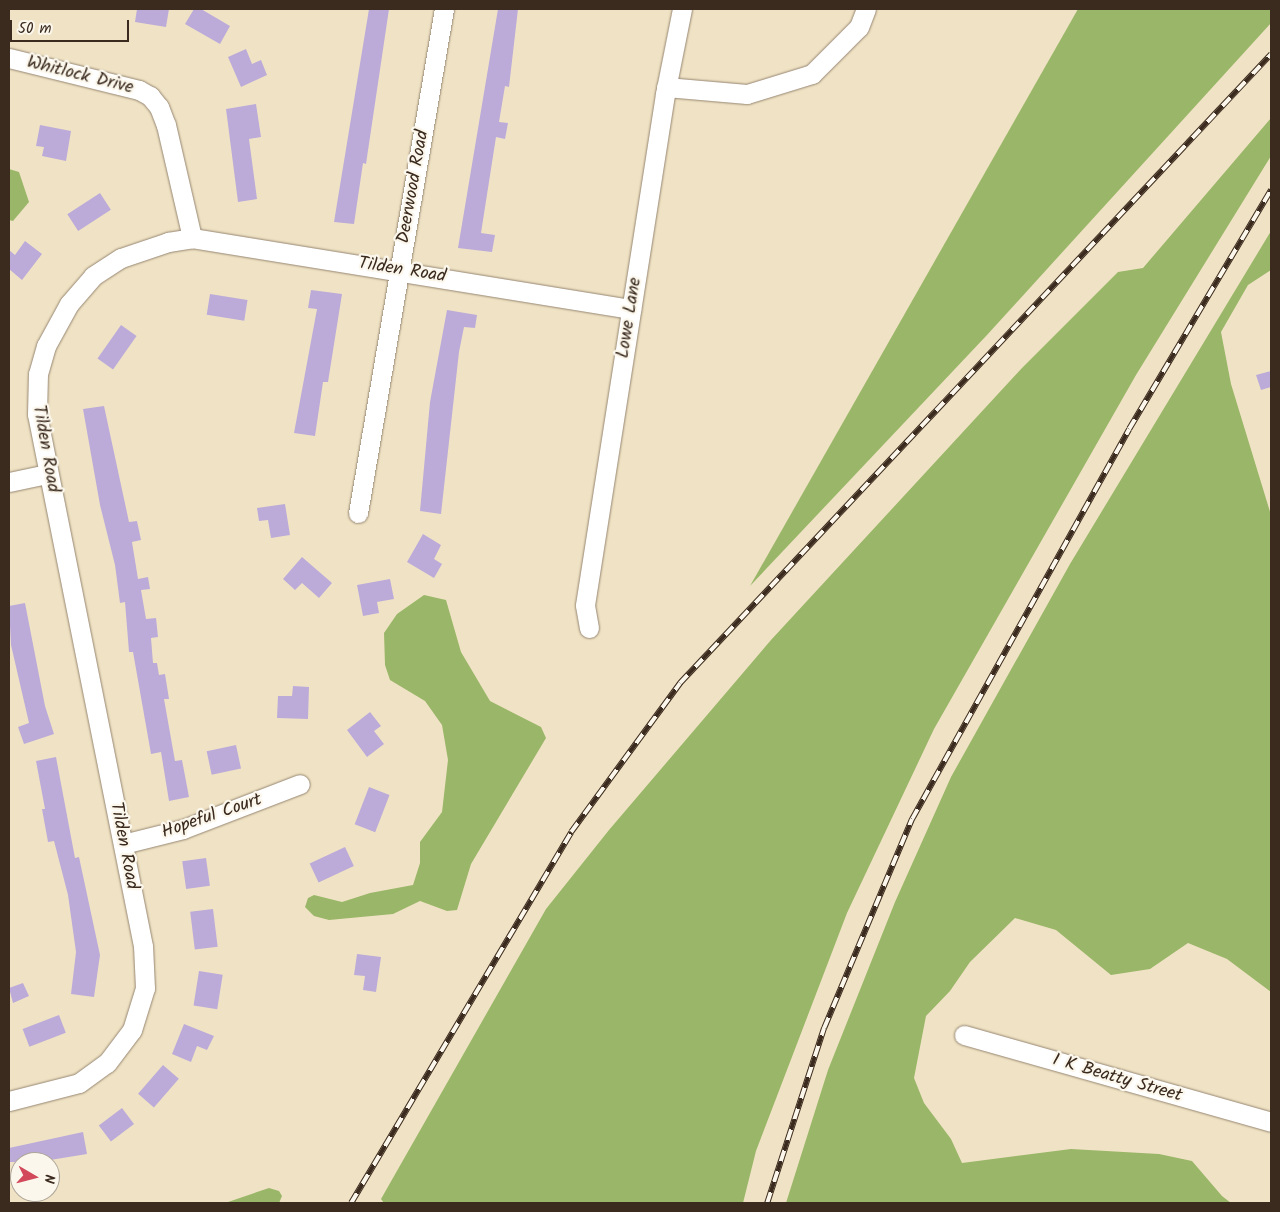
<!DOCTYPE html>
<style>
body{margin:0}
#map{position:relative;width:1280px;height:1212px;overflow:hidden;background:#f0e3c5;font-family:Kalam,sans-serif}
div>[style]{position:absolute}
.forest>*{inset:0;background:#9ab668}
.building>*{inset:0;background:#bcabd9;transform-origin:0 0}
.roads{filter:drop-shadow(0 0 1px #968672) drop-shadow(0 0 1px #968672)}
.minor>*{height:19px;margin:-9.5px;padding:0 9.5px;transform-origin:9.5px;border-radius:9.5px;background:#fff}
.rail>*{height:5.5px;margin-top:-2.75px;transform-origin:0;background:repeating-linear-gradient(90deg,#fbf7ec 0 11px,#3b2a1e 0 22px);box-sizing:border-box;border-block:1px solid #3b2a1e}
span{translate:-50% -50%;white-space:nowrap;text-align:center;line-height:1.15;-webkit-text-stroke:4.5px #fbf7ec;paint-order:stroke}
.street-label{font-size:18px;color:#3b2a1e}
.frame{position:absolute;inset:0;border:10px solid #3b2a1e;pointer-events:none}
.north{position:absolute;left:10px;top:1152px;width:50px;height:50px;box-sizing:border-box;background:#fbf7ec;border:1px solid #aea59a;border-radius:50%;rotate:98deg;font-size:14px;font-weight:700;line-height:20px;text-align:center;color:#3b2a1e}
.north::after{content:'';display:block;margin:auto;width:18px;height:22px;background:#d1495b;clip-path:polygon(50% 0,100% 100%,50% 72%,0 100%)}
.scale{position:absolute;left:10px;top:20px;width:119px;height:22px;box-sizing:border-box;border:2px solid #3b2a1e;border-top:0;padding-left:6px;font-size:15px;line-height:18px;white-space:nowrap;color:#3b2a1e;-webkit-text-stroke:4px #fbf7ec;paint-order:stroke}
</style>
<div id="map">
<div class="forest">
<div style="clip-path:polygon(1078px 9px,1271px 9px,1271px 23px,987px 335px,750px 586px)"></div>
<div style="clip-path:polygon(1271px 118px,1271px 156px,1136px 375px,934px 729px,847px 913px,756px 1151px,743px 1203px,384px 1203px,381px 1199px,546px 909px,609px 830px,771px 640px,1022px 368px,1118px 272px,1143px 268px)"></div>
<div style="clip-path:polygon(9px 169px,19px 172px,29px 202px,13px 221px,9px 220px)"></div>
<div style="clip-path:polygon(1271px 231px,1271px 270px,1248px 285px,1221px 332px,1231px 384px,1271px 515px,1271px 992px,1227px 959px,1188px 943px,1150px 969px,1111px 975px,1056px 930px,1015px 918px,970px 962px,950px 991px,926px 1016px,914px 1078px,924px 1103px,951px 1139px,962px 1163px,1071px 1149px,1159px 1154px,1192px 1161px,1222px 1196px,1231px 1203px,786px 1203px,828px 1070px,895px 902px,951px 777px,1070px 564px)"></div>
<div style="clip-path:polygon(424px 595px,446px 600px,461px 652px,490px 701px,541px 727px,546px 738px,471px 864px,457px 910px,447px 911px,420px 901px,393px 914px,329px 920px,314px 916px,305px 907px,308px 898px,314px 895px,342px 902px,370px 893px,413px 885px,420px 863px,420px 842px,442px 812px,448px 760px,442px 725px,425px 701px,390px 680px,385px 665px,384px 633px,397px 614px)"></div>
<div style="clip-path:polygon(269px 1188px,279px 1191px,282px 1196px,279px 1203px,225px 1203px)"></div>
</div>
<div class="building">
<div style="clip-path:polygon(137px 9px,169px 9px,166px 27px,135px 22px)"></div>
<div style="clip-path:polygon(194px 9px,201px 9px,230px 26px,220px 44px,185px 24px)"></div>
<div style="clip-path:polygon(369px 9px,389px 9px,366px 164px,363px 163px,354px 224px,334px 222px)"></div>
<div style="clip-path:polygon(498px 9px,518px 9px,509px 87px,505px 86px,499px 122px,508px 123px,505px 139px,496px 137px,481px 233px,495px 235px,492px 252px,458px 248px)"></div>
<div style="clip-path:polygon(246px 49px,252px 64px,261px 60px,267px 75px,241px 87px,228px 57px)"></div>
<div style="clip-path:polygon(256px 104px,261px 137px,249px 139px,257px 199px,238px 202px,226px 109px)"></div>
<div style="clip-path:polygon(40px 125px,71px 131px,66px 161px,42px 156px,44px 147px,36px 146px)"></div>
<div style="left:100px;top:193px;width:20px;height:39px;rotate:57deg"></div>
<div style="clip-path:polygon(25px 241px,42px 254px,22px 280px,9px 269px,9px 250px,15px 255px)"></div>
<div style="clip-path:polygon(311px 290px,342px 294px,328px 382px,323px 382px,315px 436px,294px 433px,317px 309px,308px 308px)"></div>
<div style="left:210px;top:294px;width:38px;height:21px;rotate:9deg"></div>
<div style="clip-path:polygon(447px 310px,477px 315px,475px 328px,464px 327px,459px 352px,441px 514px,420px 511px,430px 402px)"></div>
<div style="left:121px;top:325px;width:19px;height:41px;rotate:35deg"></div>
<div style="clip-path:polygon(1271px 371px,1271px 387px,1261px 390px,1256px 375px)"></div>
<div style="clip-path:polygon(104px 406px,129px 522px,137px 521px,141px 540px,132px 542px,138px 579px,148px 577px,150px 589px,141px 590px,146px 619px,156px 618px,158px 637px,151px 638px,153px 663px,157px 663px,159px 675px,165px 674px,169px 699px,164px 699px,175px 761px,182px 760px,189px 797px,169px 801px,161px 752px,151px 754px,133px 652px,129px 652px,125px 602px,120px 603px,115px 565px,100px 505px,83px 409px)"></div>
<div style="clip-path:polygon(285px 504px,290px 535px,271px 538px,268px 520px,259px 521px,257px 508px)"></div>
<div style="clip-path:polygon(423px 534px,441px 545px,434px 559px,442px 564px,434px 578px,407px 562px)"></div>
<div style="clip-path:polygon(302px 557px,332px 583px,319px 598px,302px 583px,295px 590px,283px 579px)"></div>
<div style="clip-path:polygon(390px 579px,394px 599px,377px 602px,379px 613px,363px 616px,357px 585px)"></div>
<div style="clip-path:polygon(25px 603px,45px 706px,54px 734px,24px 744px,18px 727px,29px 723px,11px 645px,9px 606px)"></div>
<div style="clip-path:polygon(293px 686px,309px 687px,308px 719px,277px 718px,278px 696px,292px 696px)"></div>
<div style="clip-path:polygon(370px 712px,381px 726px,374px 731px,384px 744px,367px 757px,347px 730px)"></div>
<div style="left:236px;top:745px;width:24px;height:30px;rotate:78deg"></div>
<div style="clip-path:polygon(56px 757px,75px 858px,79px 857px,100px 955px,94px 997px,71px 994px,76px 952px,68px 895px,54px 841px,48px 842px,42px 809px,45px 809px,36px 761px)"></div>
<div style="left:369px;top:787px;width:22px;height:40px;rotate:21deg"></div>
<div style="left:345px;top:847px;width:21px;height:39px;rotate:65deg"></div>
<div style="left:206px;top:858px;width:28px;height:24px;rotate:82deg"></div>
<div style="left:213px;top:909px;width:38px;height:23px;rotate:83deg"></div>
<div style="clip-path:polygon(357px 954px,381px 957px,376px 992px,363px 990px,365px 976px,354px 975px)"></div>
<div style="left:199px;top:971px;width:24px;height:35px;rotate:9deg"></div>
<div style="clip-path:polygon(23px 983px,29px 996px,13px 1003px,9px 988px)"></div>
<div style="left:59px;top:1015px;width:19px;height:39px;rotate:69deg"></div>
<div style="clip-path:polygon(184px 1024px,214px 1036px,207px 1050px,197px 1046px,191px 1062px,172px 1054px)"></div>
<div style="left:163px;top:1065px;width:21px;height:38px;rotate:41deg"></div>
<div style="left:122px;top:1108px;width:20px;height:29px;rotate:53deg"></div>
<div style="clip-path:polygon(83px 1132px,87px 1154px,38px 1162px,9px 1162px,9px 1148px)"></div>
</div>
<div class="roads">
<div class="minor">
<div style="left:9px;top:58px;width:134px;rotate:13.8deg"></div>
<div style="left:139px;top:90px;width:13px;rotate:29deg"></div>
<div style="left:150px;top:96px;width:14px;rotate:51deg"></div>
<div style="left:159px;top:107px;width:19px;rotate:69deg"></div>
<div style="left:166px;top:125px;width:116px;rotate:77deg"></div>
<div style="left:666px;top:87px;width:81px;rotate:4.9deg"></div>
<div style="left:747px;top:94px;width:68px;rotate:-17.1deg"></div>
<div style="left:812px;top:74px;width:66px;rotate:-45deg"></div>
<div style="left:859px;top:27px;width:19px;rotate:-69deg"></div>
<div style="left:9px;top:482px;width:40px;rotate:-12deg"></div>
<div style="left:358px;top:513px;width:511px;rotate:-80.32deg"></div>
<div style="left:589px;top:628px;width:23px;rotate:-100deg"></div>
<div style="left:585px;top:605px;width:517px;rotate:-81.1deg"></div>
<div style="left:665px;top:94px;width:87px;rotate:-78.7deg"></div>
<div style="left:123px;top:844px;width:62px;rotate:-14deg"></div>
<div style="left:183px;top:829px;width:125px;rotate:-21deg"></div>
<div style="left:964px;top:1035px;width:319px;rotate:15.8deg"></div>
<div style="left:9px;top:1101px;width:72px;rotate:-14.4deg"></div>
<div style="left:79px;top:1083px;width:34px;rotate:-36deg"></div>
<div style="left:107px;top:1063px;width:41px;rotate:-52.9deg"></div>
<div style="left:132px;top:1030px;width:44px;rotate:-72.8deg"></div>
<div style="left:145px;top:988px;width:42px;rotate:-92.7deg"></div>
<div style="left:143px;top:946px;width:542px;rotate:-101.27deg"></div>
<div style="left:37px;top:414px;width:40px;rotate:-88.6deg"></div>
<div style="left:38px;top:374px;width:29px;rotate:-74deg"></div>
<div style="left:46px;top:346px;width:48px;rotate:-61.3deg"></div>
<div style="left:69px;top:304px;width:37px;rotate:-49deg"></div>
<div style="left:93px;top:276px;width:33px;rotate:-33deg"></div>
<div style="left:121px;top:258px;width:50px;rotate:-18.8deg"></div>
<div style="left:168px;top:242px;width:24px;rotate:-9deg"></div>
<div style="left:192px;top:238px;width:445px;rotate:9.2deg"></div>
</div>
</div>
<div class="rail">
<div style="left:351px;top:1203px;width:431px;rotate:-59.3deg"></div>
<div style="left:571px;top:832px;width:185px;rotate:-53.8deg"></div>
<div style="left:680px;top:683px;width:863px;rotate:-46.78deg"></div>
<div style="left:767px;top:1203px;width:184px;rotate:-72deg"></div>
<div style="left:824px;top:1028px;width:227px;rotate:-67.2deg"></div>
<div style="left:912px;top:819px;width:446px;rotate:-60.9deg"></div>
<div style="left:1129px;top:429px;width:278px;rotate:-59.3deg"></div>
</div>
<div class="street-label">
<span style="left:80px;top:76px;rotate:14deg">Whitlock Drive</span>
<span style="left:414px;top:187px;rotate:-80deg">Deerwood Road</span>
<span style="left:402px;top:271px;rotate:9deg">Tilden Road</span>
<span style="left:630px;top:318px;rotate:-81deg">Lowe Lane</span>
<span style="left:45px;top:449px;rotate:80deg">Tilden Road</span>
<span style="left:212px;top:817px;rotate:-19deg">Hopeful Court</span>
<span style="left:123px;top:846px;rotate:79deg">Tilden Road</span>
<span style="left:1117px;top:1079px;rotate:16deg">I K Beatty Street</span>
</div>
<div class="frame"></div>
<div class="north">N</div>
<div class="scale">50 m</div>
</div>
